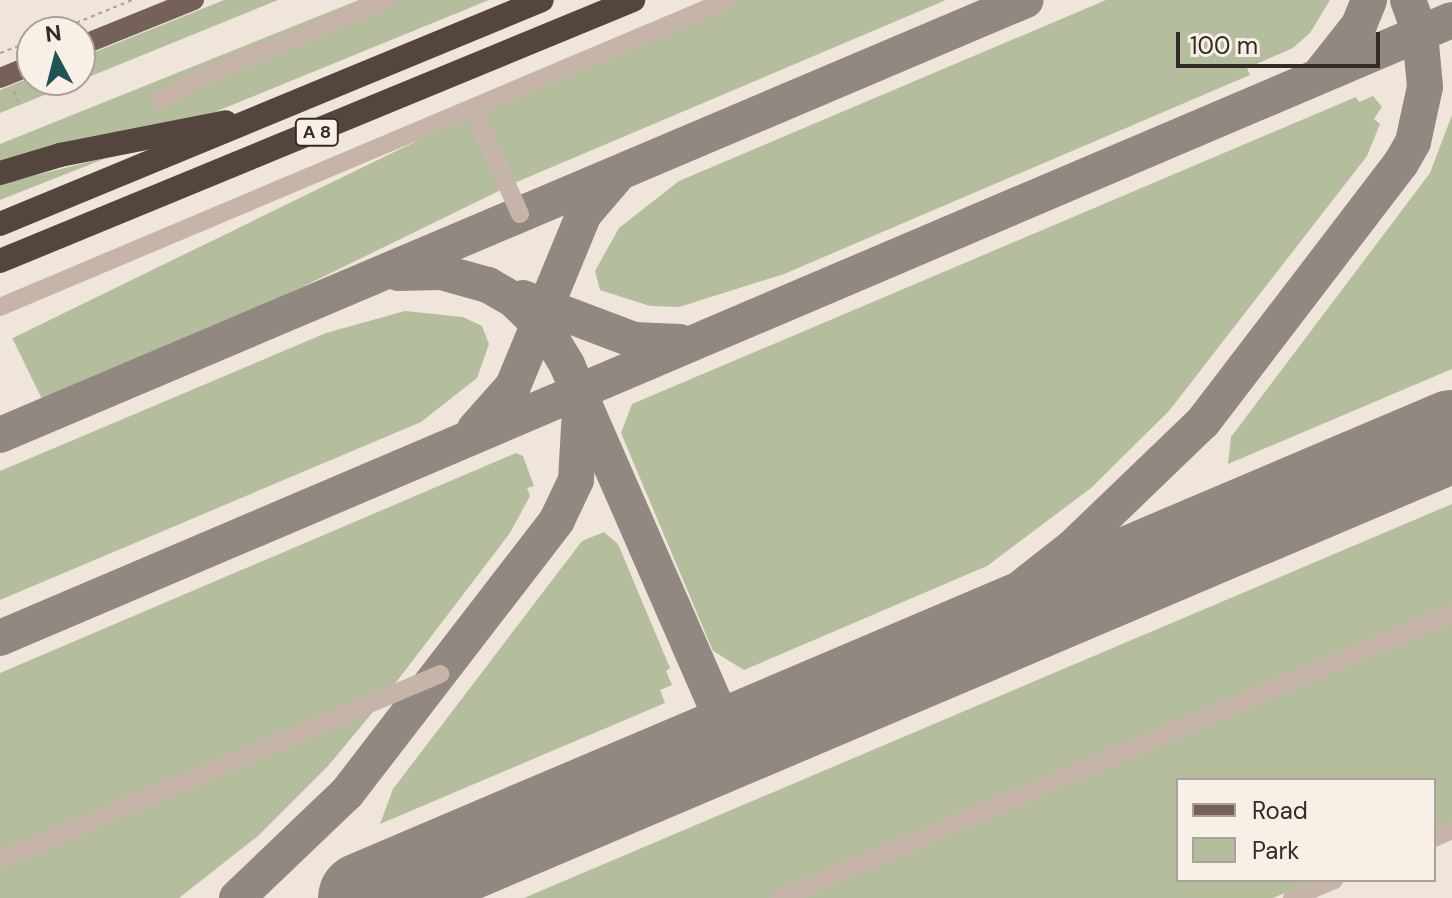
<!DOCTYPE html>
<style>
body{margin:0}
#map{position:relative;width:1452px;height:898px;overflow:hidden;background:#f0e5db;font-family:"DM Sans",sans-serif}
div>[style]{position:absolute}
.green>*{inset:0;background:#b5be9c;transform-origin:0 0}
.taxiway>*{height:36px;margin:-18px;padding:0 18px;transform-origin:18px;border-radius:18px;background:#928882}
.runway>*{height:92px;margin:-46px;padding:0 46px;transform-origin:46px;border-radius:46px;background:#928882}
.path>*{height:2px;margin-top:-1px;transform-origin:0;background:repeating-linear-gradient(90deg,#b39e92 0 4px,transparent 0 8px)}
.minor>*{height:18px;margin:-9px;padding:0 9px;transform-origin:9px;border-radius:9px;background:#c7b4a8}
.major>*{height:20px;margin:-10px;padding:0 10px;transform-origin:10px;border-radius:10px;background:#75615a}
.highway>*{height:24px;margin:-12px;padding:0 12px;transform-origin:12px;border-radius:12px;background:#55453f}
span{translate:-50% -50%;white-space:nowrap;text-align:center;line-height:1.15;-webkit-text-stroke:6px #f8efe7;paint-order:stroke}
.shield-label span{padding:2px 6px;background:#f8efe7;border:2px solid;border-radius:6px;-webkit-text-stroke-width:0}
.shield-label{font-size:18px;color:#342b28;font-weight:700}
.legend{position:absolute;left:1176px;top:778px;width:260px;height:104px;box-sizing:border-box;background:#f8efe7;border:2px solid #aaa19b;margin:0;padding:10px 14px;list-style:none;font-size:24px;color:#342b28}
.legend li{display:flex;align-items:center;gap:16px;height:40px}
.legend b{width:40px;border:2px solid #aaa19b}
.north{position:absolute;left:16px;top:16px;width:80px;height:80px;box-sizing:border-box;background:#f8efe7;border:2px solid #aaa19b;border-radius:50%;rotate:353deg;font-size:22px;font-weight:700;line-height:32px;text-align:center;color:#342b28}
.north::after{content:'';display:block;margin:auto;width:28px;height:36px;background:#205353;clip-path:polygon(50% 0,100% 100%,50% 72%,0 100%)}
.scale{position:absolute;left:1176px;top:32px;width:204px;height:36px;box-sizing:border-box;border:4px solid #342b28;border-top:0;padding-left:10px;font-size:24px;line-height:28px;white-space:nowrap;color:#342b28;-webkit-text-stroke:6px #f8efe7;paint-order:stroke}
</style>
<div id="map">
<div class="green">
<div style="clip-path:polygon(224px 0,278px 0,0 113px,0 90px,32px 77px,80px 80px,80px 58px)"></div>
<div style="clip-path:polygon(359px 0,489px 0,215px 112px,0 165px,0 144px)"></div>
<div style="clip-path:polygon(735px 0,946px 0,512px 184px,484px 113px,487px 108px)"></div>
<div style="clip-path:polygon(1106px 0,1330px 0,1310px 33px,1293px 48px,1247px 68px,1250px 75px,784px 274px,679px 307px,650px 306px,600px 290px,595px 271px,619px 228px,679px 181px)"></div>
<div style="clip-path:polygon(1373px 96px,1382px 107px,1374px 119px,1380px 124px,1367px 156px,1169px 411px,1091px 488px,987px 566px,744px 670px,713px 651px,621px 433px,632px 404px,1356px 97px,1359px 102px)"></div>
<div style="clip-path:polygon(1452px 115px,1452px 369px,1228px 464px,1231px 437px,1430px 173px)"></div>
<div style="left:468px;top:116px;width:81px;height:507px;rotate:64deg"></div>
<div style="clip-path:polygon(109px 157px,0 200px,0 184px)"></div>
<div style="clip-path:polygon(405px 311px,463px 317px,482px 326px,489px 344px,477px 378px,421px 422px,0 600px,0 471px,326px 333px)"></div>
<div style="clip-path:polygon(516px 453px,523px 456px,534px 486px,527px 488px,530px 496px,510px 533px,391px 689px,0 855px,0 673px)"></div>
<div style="clip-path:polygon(1452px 504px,1452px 610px,773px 898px,524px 898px)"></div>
<div style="clip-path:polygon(604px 532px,618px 544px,670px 668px,666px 671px,672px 685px,660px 690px,665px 703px,380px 824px,393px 789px,582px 541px)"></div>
<div style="clip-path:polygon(1452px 616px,1452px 822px,1434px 830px,1434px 780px,1178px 780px,1178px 880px,1315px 880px,1273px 898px,788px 898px)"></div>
<div style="clip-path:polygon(383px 700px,328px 766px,258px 836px,179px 898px,0 898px,0 863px)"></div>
</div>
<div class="taxiway">
<div style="left:1322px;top:72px;width:60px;rotate:-51.8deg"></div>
<div style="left:1359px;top:25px;width:27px;rotate:-68deg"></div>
<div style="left:398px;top:273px;width:43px;rotate:-1.3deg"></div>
<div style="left:441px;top:272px;width:49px;rotate:15.5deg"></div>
<div style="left:488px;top:285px;width:30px;rotate:30deg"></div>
<div style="left:514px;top:300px;width:47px;rotate:44.1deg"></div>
<div style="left:548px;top:333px;width:37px;rotate:59deg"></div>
<div style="left:567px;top:365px;width:412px;rotate:66.4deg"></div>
<div style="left:523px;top:298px;width:119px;rotate:20.7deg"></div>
<div style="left:634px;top:340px;width:46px;rotate:2.5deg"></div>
<div style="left:475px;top:429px;width:57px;rotate:-48.5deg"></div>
<div style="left:513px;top:386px;width:186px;rotate:-67.6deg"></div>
<div style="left:584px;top:214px;width:48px;rotate:-49.3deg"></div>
<div style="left:0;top:435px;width:1114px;rotate:-22.98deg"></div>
<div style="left:0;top:638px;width:1578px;rotate:-23.06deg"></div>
<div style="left:933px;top:657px;width:179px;rotate:-38.2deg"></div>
<div style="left:1074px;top:546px;width:179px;rotate:-43.9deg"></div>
<div style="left:1203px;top:422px;width:326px;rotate:-52.6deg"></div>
<div style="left:1401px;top:163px;width:24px;rotate:-60deg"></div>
<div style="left:1413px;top:142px;width:56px;rotate:-77.7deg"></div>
<div style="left:1425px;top:87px;width:54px;rotate:-95.3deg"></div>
<div style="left:1420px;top:33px;width:35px;rotate:-110deg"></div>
<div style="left:237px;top:898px;width:152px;rotate:-43.7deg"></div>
<div style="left:347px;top:793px;width:344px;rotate:-52.4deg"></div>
<div style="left:557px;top:520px;width:44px;rotate:-64.6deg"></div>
<div style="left:576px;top:480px;width:69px;rotate:-86.7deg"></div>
</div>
<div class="runway">
<div style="left:364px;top:898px;width:1182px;rotate:-23.01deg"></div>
</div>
<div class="path">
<div style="left:54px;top:32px;width:84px;rotate:-22.3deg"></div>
<div style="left:0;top:53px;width:34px;rotate:-21deg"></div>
<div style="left:14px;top:91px;width:15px;rotate:67deg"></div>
</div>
<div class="minor">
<div style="left:160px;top:101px;width:39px;rotate:-31deg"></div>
<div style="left:193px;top:81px;width:210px;rotate:-22.7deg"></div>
<div style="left:473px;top:108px;width:116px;rotate:66.1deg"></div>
<div style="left:0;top:307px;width:789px;rotate:-22.89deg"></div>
<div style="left:1434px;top:838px;width:20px;rotate:-24deg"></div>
<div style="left:0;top:860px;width:478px;rotate:-22.9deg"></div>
<div style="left:780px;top:898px;width:730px;rotate:-22.98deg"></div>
<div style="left:1292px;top:898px;width:46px;rotate:-23.2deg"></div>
</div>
<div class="major">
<div style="left:80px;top:46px;width:123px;rotate:-22deg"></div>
<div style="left:0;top:78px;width:35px;rotate:-22deg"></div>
</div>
<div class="highway">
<div style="left:0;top:173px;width:63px;rotate:-16.7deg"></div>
<div style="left:60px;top:155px;width:169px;rotate:-11.2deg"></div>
<div style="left:0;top:224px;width:586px;rotate:-22.45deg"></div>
<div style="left:0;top:261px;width:685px;rotate:-22.41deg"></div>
</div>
<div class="shield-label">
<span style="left:317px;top:132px">A 8</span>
</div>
<ul class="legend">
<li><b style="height:10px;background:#75615a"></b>Road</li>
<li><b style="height:22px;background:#b5be9c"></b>Park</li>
</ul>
<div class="north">N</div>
<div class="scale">100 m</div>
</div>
